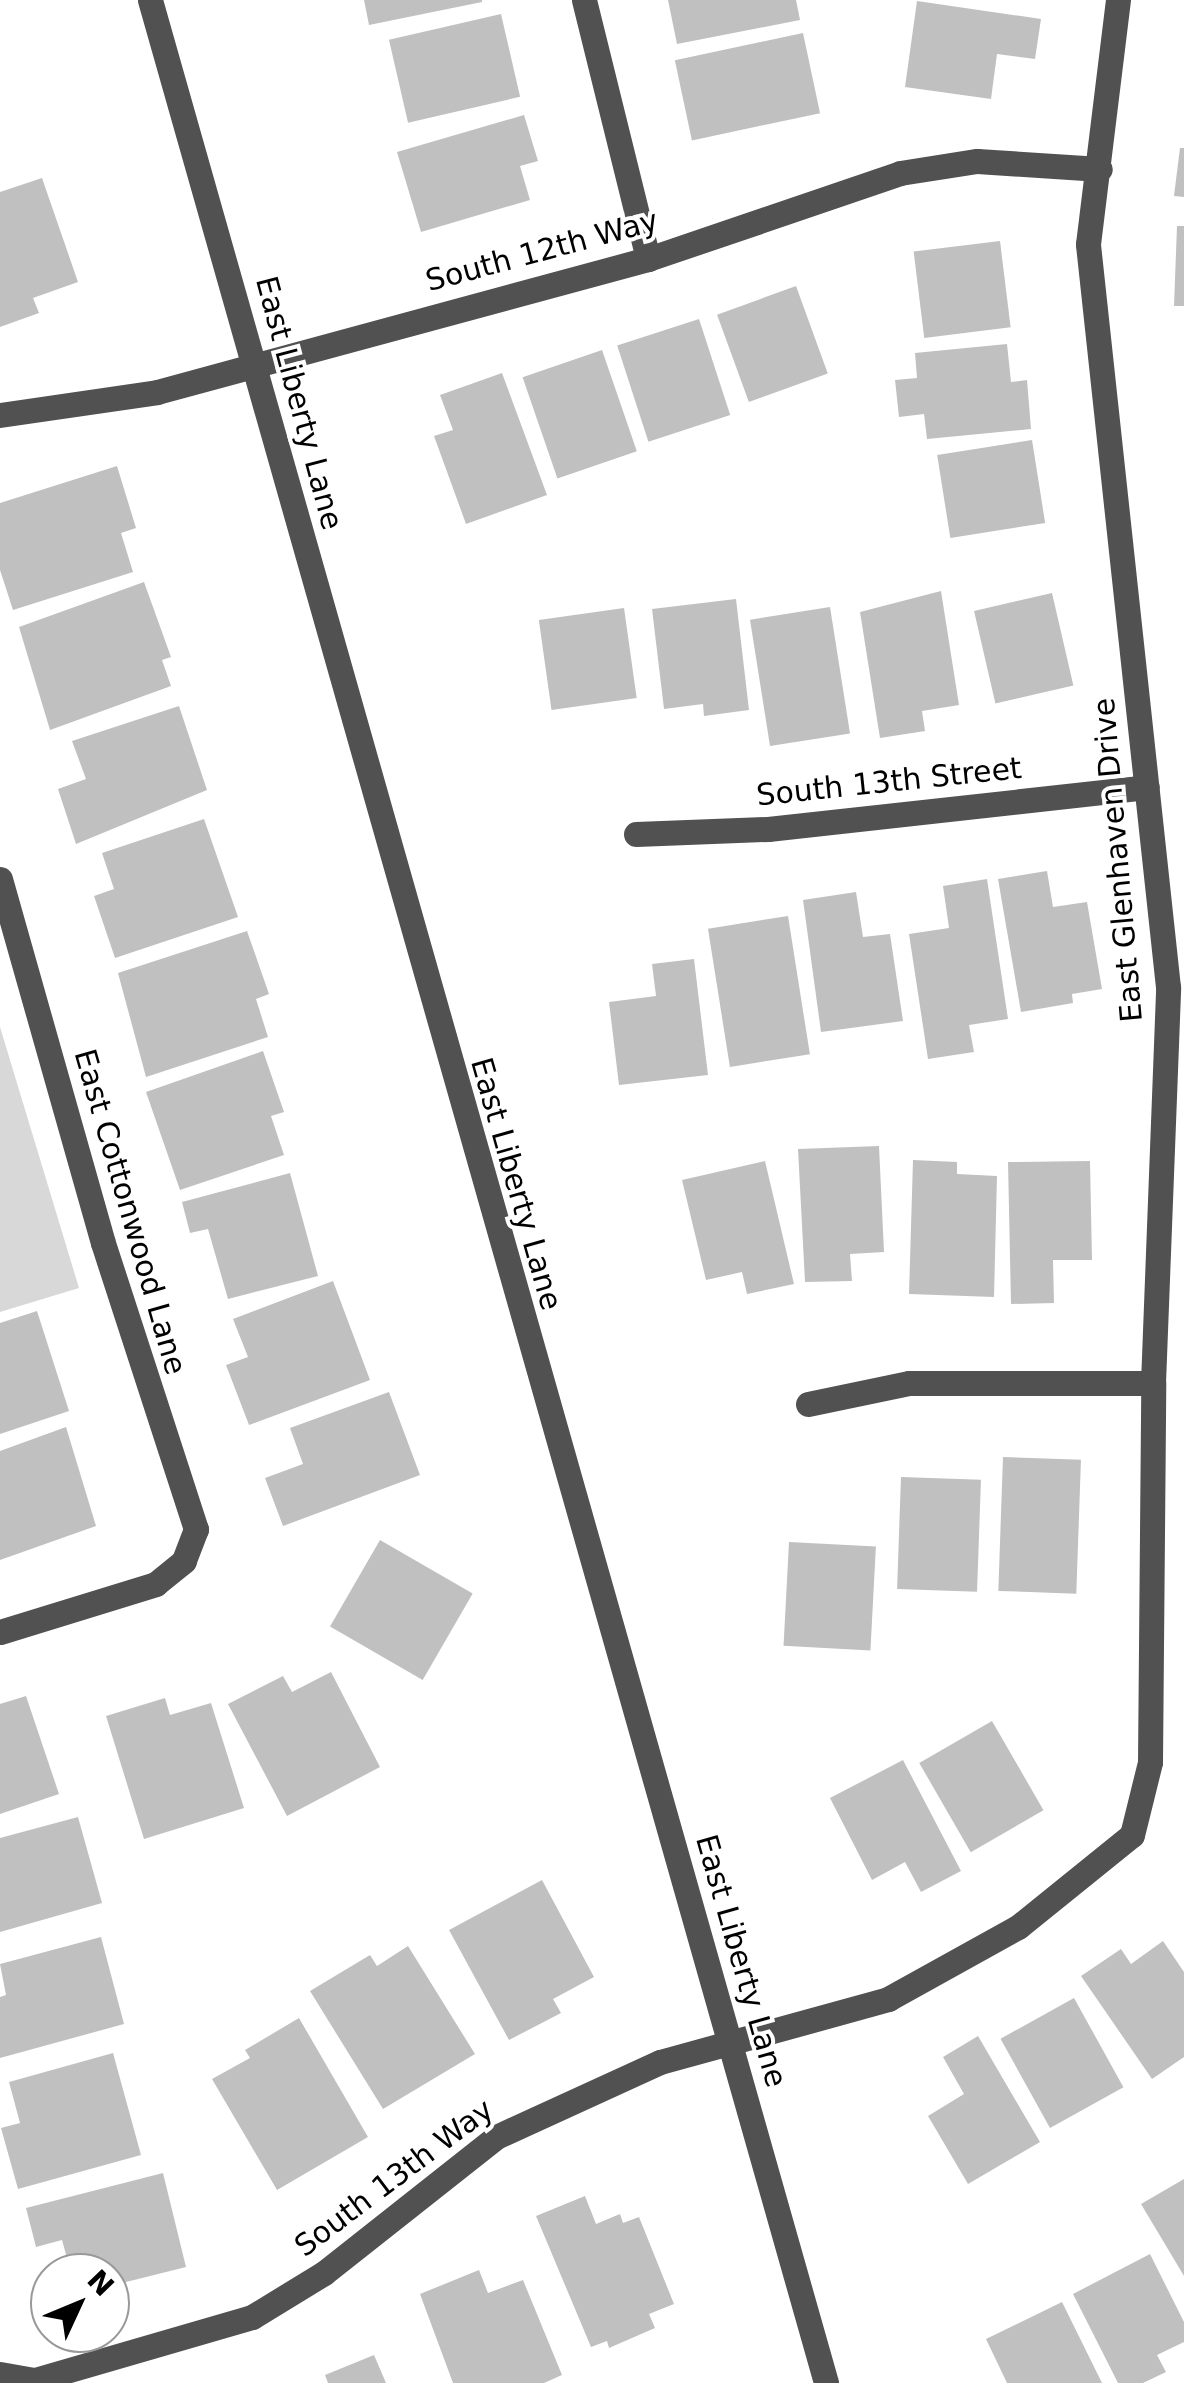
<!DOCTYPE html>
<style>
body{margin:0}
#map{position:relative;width:1184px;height:2383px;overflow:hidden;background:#fff;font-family:"DejaVu Sans",sans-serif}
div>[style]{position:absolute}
.green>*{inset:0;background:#d8d8d8}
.building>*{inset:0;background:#c0c0c0;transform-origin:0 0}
.minor>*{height:25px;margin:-12.5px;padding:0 12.5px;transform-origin:12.5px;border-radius:12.5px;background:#515151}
span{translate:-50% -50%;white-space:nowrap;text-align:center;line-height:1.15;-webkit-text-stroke:8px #fff;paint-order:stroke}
.street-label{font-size:30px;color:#000}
.north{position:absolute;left:30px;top:2253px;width:100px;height:100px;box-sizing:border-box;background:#fff;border:2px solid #999;border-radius:50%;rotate:46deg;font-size:28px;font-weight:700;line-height:40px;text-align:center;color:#000}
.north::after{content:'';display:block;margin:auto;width:35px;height:45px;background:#000;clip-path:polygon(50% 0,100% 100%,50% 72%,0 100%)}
</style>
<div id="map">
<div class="green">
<div style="clip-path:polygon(0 1027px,79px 1288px,0 1312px)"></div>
</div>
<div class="building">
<div style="clip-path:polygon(364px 0,482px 0,482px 2px,369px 25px)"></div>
<div style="clip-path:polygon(668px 0,796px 0,800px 20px,677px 44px)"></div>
<div style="clip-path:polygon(917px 1px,1041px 19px,1035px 59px,997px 54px,991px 99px,905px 87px)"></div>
<div style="left:501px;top:14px;width:85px;height:115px;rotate:77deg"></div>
<div style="left:803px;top:33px;width:82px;height:131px;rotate:78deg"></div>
<div style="clip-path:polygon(524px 115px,538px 161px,520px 166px,530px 200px,421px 232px,397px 152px)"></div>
<div style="clip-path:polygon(1180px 148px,1184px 148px,1184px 197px,1174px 196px)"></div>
<div style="clip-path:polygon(42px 178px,78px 282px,33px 298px,39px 313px,0 327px,0 192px)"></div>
<div style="clip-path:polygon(1177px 226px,1184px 226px,1184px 306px,1174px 306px)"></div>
<div style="left:1000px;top:241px;width:87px;height:87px;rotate:83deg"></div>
<div style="left:796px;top:286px;width:93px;height:84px;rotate:70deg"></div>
<div style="left:699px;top:319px;width:101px;height:86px;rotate:72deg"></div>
<div style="clip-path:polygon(1007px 344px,1011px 382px,1027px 380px,1031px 429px,927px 439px,924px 414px,899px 417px,895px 380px,917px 378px,915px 353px)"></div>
<div style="left:602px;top:350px;width:107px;height:84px;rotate:71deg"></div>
<div style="clip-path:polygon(502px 373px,547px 495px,466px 524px,434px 436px,453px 430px,440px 395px)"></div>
<div style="left:1032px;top:440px;width:84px;height:96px;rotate:81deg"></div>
<div style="clip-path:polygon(117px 466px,136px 528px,121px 533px,133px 572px,13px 610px,0 570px,0 503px)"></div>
<div style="clip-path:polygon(144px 582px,171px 657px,162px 660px,171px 686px,50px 730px,19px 627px)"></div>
<div style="clip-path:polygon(941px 591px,959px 705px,922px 711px,925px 731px,880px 738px,860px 612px)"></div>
<div style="left:1052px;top:593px;width:95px;height:80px;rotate:77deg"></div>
<div style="clip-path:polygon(736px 599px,749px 710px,704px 716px,703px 704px,664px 709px,652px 609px)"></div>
<div style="left:830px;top:607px;width:128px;height:81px;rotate:81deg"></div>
<div style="left:624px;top:608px;width:91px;height:86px;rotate:82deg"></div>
<div style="clip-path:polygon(179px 706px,207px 790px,76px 844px,58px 789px,86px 779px,72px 741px)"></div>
<div style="clip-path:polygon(204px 819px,238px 917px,115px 958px,94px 896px,114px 889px,102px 853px)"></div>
<div style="clip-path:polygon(1047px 871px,1053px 907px,1087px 902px,1102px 989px,1072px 994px,1073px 1003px,1021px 1012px,998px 879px)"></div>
<div style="clip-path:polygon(987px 879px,1008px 1019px,969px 1025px,974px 1052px,928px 1059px,909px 934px,949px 928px,943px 886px)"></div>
<div style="clip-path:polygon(856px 892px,863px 937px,890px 934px,903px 1021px,821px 1032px,803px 900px)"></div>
<div style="left:788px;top:916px;width:140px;height:81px;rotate:81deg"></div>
<div style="clip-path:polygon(247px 931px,269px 994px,256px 999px,268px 1037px,146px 1077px,118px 973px)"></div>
<div style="clip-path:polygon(694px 959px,708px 1075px,619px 1085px,609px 1002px,656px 996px,652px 964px)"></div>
<div style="clip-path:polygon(263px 1051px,284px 1112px,271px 1116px,284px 1155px,180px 1190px,146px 1092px)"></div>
<div style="clip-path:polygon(879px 1146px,884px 1252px,850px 1254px,852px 1281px,805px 1282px,798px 1149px)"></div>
<div style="clip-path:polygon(913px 1160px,957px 1162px,957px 1174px,997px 1176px,994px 1297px,909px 1294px)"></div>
<div style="clip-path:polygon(765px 1161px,794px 1284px,747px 1294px,742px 1272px,706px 1280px,682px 1180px)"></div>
<div style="clip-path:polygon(1090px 1161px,1092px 1260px,1053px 1260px,1054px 1303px,1011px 1304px,1008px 1162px)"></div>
<div style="clip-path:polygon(290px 1173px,318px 1276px,228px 1299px,208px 1229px,190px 1233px,182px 1202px)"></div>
<div style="clip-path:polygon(333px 1281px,370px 1380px,249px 1425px,226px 1365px,248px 1357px,233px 1319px)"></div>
<div style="clip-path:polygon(37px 1311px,69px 1411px,0 1434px,0 1323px)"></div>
<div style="clip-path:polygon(389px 1392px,420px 1475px,283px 1526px,265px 1478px,303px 1464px,290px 1428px)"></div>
<div style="clip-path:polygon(66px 1427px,96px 1526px,0 1560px,0 1451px)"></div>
<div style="left:1003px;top:1457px;width:78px;height:134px;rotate:2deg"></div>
<div style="left:901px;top:1477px;width:80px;height:112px;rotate:2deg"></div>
<div style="left:380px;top:1540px;width:107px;height:100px;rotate:30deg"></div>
<div style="left:789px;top:1542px;width:87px;height:104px;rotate:3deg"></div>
<div style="clip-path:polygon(331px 1672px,380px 1767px,287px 1816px,228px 1704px,283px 1676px,292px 1692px)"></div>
<div style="clip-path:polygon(26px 1696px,59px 1794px,0 1814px,0 1704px)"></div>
<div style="clip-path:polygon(165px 1698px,170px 1715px,211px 1703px,244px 1808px,144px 1839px,106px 1716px)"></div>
<div style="left:992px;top:1721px;width:103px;height:84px;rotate:60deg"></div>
<div style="clip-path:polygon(903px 1760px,961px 1871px,921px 1892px,905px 1862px,872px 1880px,830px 1798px)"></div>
<div style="clip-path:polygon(78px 1817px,102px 1903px,0 1932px,0 1838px)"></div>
<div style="clip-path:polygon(542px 1880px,594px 1977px,553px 1999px,561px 2013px,509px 2040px,449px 1930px)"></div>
<div style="clip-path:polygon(101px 1937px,124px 2024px,0 2058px,0 1997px,6px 1995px,0 1964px)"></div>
<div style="clip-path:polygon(1163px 1941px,1184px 1972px,1184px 2057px,1152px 2079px,1081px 1976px,1121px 1949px,1131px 1964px)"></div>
<div style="clip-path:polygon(408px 1946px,475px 2054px,383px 2109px,310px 1991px,370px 1955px,377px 1966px)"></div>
<div style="left:1074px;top:1998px;width:102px;height:84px;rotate:61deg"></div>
<div style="clip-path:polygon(299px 2018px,368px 2137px,277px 2190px,212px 2079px,250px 2058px,245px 2050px)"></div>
<div style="clip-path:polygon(978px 2036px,1040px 2142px,968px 2184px,928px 2116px,964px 2094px,943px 2057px)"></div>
<div style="clip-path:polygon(113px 2053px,141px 2155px,18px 2189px,1px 2128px,20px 2123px,9px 2082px)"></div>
<div style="clip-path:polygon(163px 2173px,186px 2267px,110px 2286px,110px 2273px,71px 2273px,62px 2240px,36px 2247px,26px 2208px)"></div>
<div style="clip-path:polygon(1184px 2179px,1184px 2276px,1141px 2204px)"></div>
<div style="clip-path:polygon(585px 2196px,596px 2224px,620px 2214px,623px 2223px,639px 2217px,674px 2304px,649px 2314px,655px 2328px,609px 2348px,607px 2341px,591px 2347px,536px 2216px)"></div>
<div style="clip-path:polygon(1150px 2254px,1184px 2322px,1184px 2342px,1157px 2355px,1166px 2372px,1143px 2383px,1118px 2383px,1073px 2294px)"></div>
<div style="clip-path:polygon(479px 2270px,488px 2293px,523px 2280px,562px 2375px,544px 2383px,453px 2383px,420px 2294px)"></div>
<div style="clip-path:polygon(1062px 2302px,1102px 2383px,1007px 2383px,986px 2339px)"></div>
<div style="clip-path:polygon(374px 2355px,386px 2383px,328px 2383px,325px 2375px)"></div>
</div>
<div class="minor">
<div style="left:150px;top:0;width:2477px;rotate:74.16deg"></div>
<div style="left:584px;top:0;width:267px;rotate:76.1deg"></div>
<div style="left:0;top:415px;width:159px;rotate:-8.3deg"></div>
<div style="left:157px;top:392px;width:509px;rotate:-15.16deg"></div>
<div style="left:648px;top:259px;width:266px;rotate:-18.8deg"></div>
<div style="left:900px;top:173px;width:78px;rotate:-8.9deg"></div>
<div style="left:977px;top:161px;width:123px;rotate:3.7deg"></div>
<div style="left:636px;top:834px;width:132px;rotate:-2.2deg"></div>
<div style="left:768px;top:829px;width:381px;rotate:-6.3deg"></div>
<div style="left:0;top:879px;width:378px;rotate:74.2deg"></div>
<div style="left:103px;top:1243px;width:301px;rotate:72deg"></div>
<div style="left:196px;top:1529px;width:34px;rotate:111deg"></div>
<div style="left:184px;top:1561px;width:36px;rotate:141deg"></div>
<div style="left:156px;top:1584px;width:163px;rotate:162.9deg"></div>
<div style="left:808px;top:1404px;width:103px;rotate:-11.7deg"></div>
<div style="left:909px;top:1383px;width:244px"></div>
<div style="left:0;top:2374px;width:36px;rotate:10deg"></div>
<div style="left:35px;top:2380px;width:226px;rotate:-16.2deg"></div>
<div style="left:252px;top:2317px;width:84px;rotate:-31.4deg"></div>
<div style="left:324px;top:2273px;width:219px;rotate:-38.3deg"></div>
<div style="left:496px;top:2137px;width:180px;rotate:-24.6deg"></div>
<div style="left:660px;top:2062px;width:237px;rotate:-15.4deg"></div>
<div style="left:888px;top:1999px;width:149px;rotate:-29deg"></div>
<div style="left:1018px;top:1927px;width:146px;rotate:-38.9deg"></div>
<div style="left:1132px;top:1835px;width:75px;rotate:-76.1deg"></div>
<div style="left:1150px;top:1762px;width:379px;rotate:-89.5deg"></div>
<div style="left:1153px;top:1383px;width:396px;rotate:-87.8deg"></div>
<div style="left:1168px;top:987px;width:747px;rotate:-96.15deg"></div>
<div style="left:1088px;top:244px;width:246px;rotate:-83deg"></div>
</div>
<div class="street-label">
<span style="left:542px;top:251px;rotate:-15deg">South 12th Way</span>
<span style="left:299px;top:403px;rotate:75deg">East Liberty Lane</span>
<span style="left:889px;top:782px;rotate:-6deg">South 13th Street</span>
<span style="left:1118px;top:860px;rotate:-95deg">East Glenhaven Drive</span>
<span style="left:516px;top:1184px;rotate:74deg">East Liberty Lane</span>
<span style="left:130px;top:1212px;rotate:74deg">East Cottonwood Lane</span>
<span style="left:741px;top:1961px;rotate:74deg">East Liberty Lane</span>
<span style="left:394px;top:2178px;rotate:-37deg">South 13th Way</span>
</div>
<div class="north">N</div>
</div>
